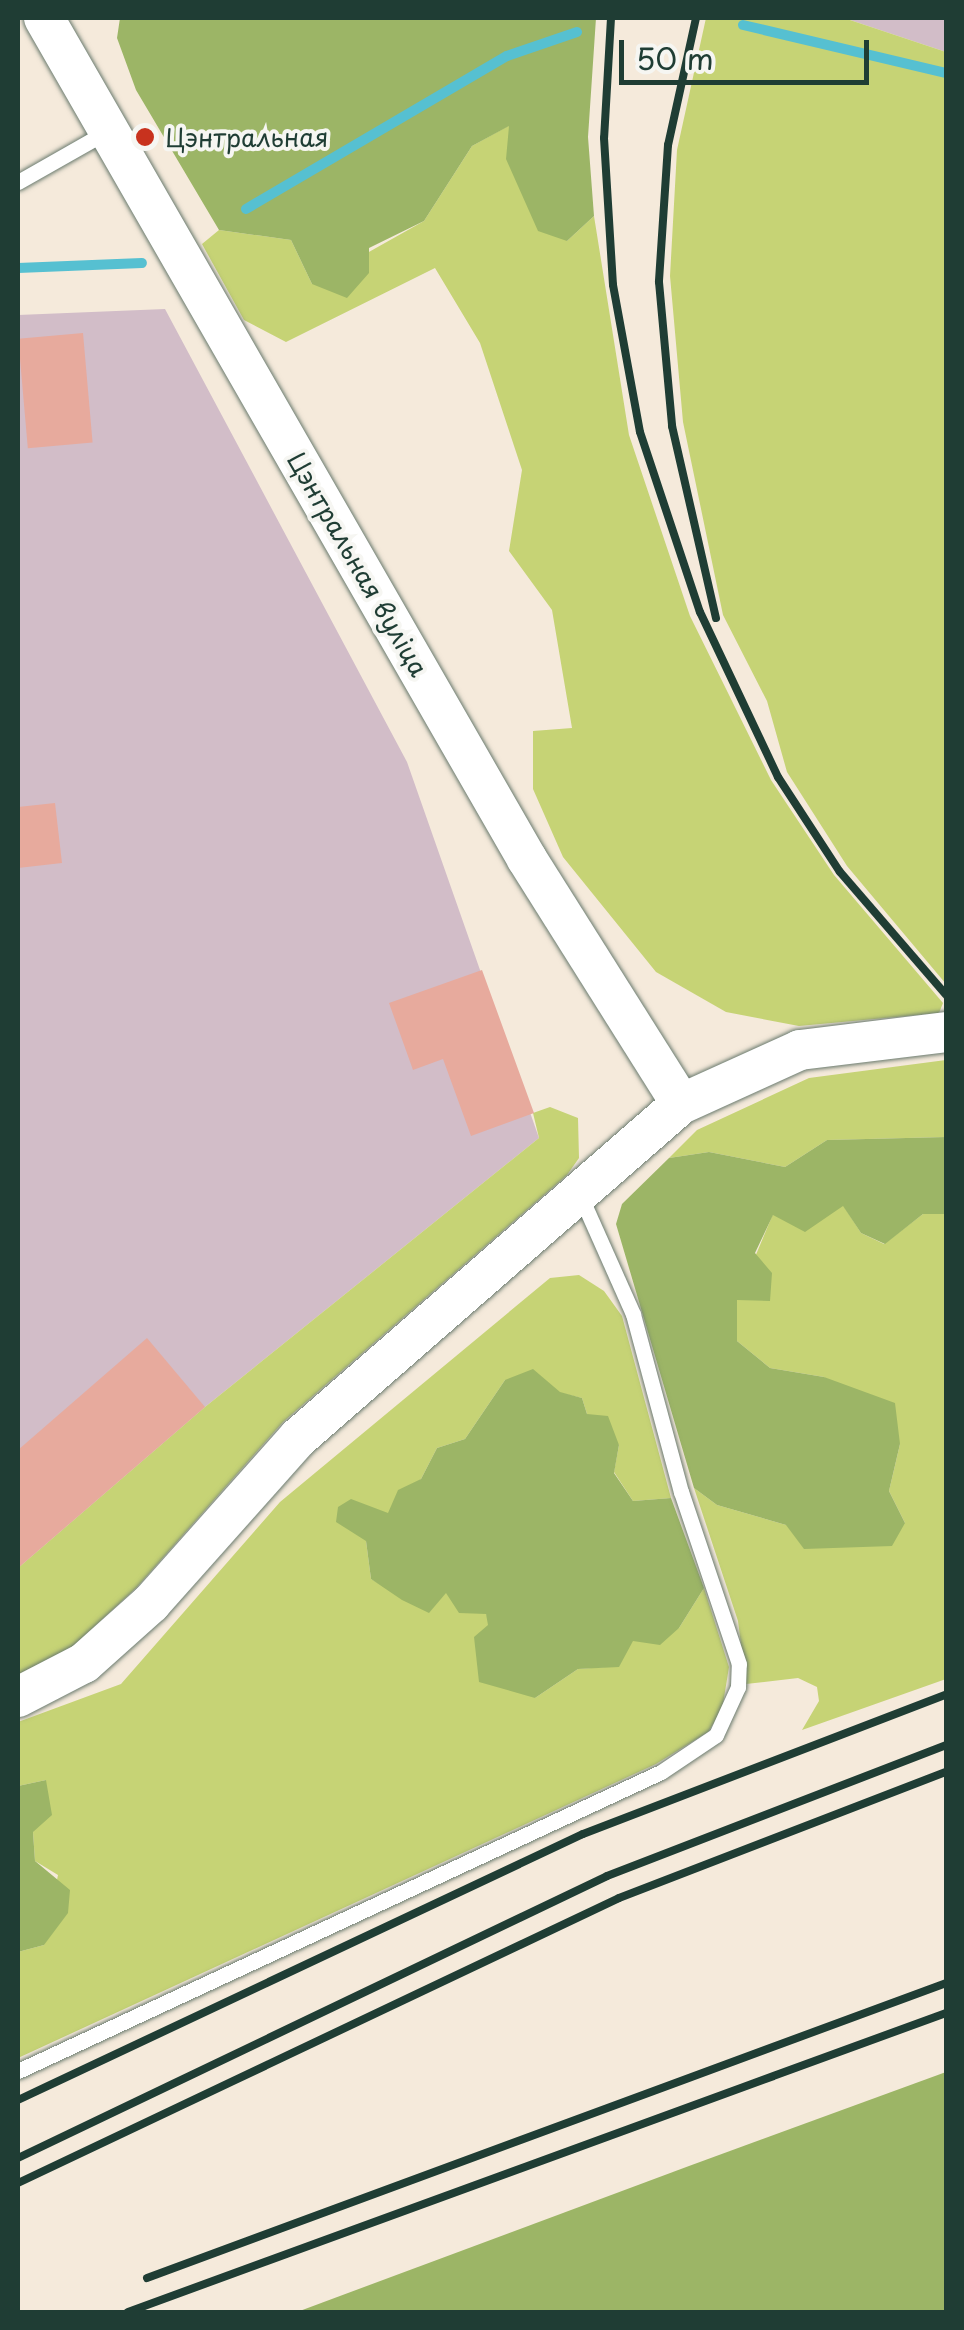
<!DOCTYPE html>
<meta charset="utf-8">
<style>
body{margin:0}
#map{position:relative;width:964px;height:2330px;overflow:hidden;background:#f5eadb;font-family:"Playpen Sans",sans-serif}
div>[style]{position:absolute}
.industrial>*{inset:0;background:#d2bdc8}
.green>*{inset:0;background:#c6d375}
.forest>*{inset:0;background:#9cb566}
.stream>*{height:10px;margin:-5px;padding:0 5px;transform-origin:5px;border-radius:5px;background:#56c0d1}
.building>*{inset:0;background:#e7aa9d;transform-origin:0 0}
.roads{filter:drop-shadow(0 0 2px #6a7a6e) drop-shadow(0 0 2px #6a7a6e)}
.service>*{height:15px;margin:-7.5px;padding:0 7.5px;transform-origin:7.5px;border-radius:7.5px;background:#fff}
.tertiary>*{height:40px;margin:-20px;padding:0 20px;transform-origin:20px;border-radius:20px;background:#fff}
.rail>*{height:8px;margin:-4px;padding:0 4px;transform-origin:4px;border-radius:4px;background:#1f3d34}
.dots>*{width:28px;height:28px;translate:-50% -50%;box-sizing:border-box;border:5px solid #f6f6f2;border-radius:50%}
span{translate:-50% -50%;white-space:nowrap;text-align:center;line-height:1.15;-webkit-text-stroke:8px #f6f6f2;paint-order:stroke}
.poi-label{font-size:25px;color:#1f3d34}
.left{translate:0 -50%;text-align:left}
.street-label{font-size:25px;color:#1f3d34}
.frame{position:absolute;inset:0;border:20px solid #1f3d34;pointer-events:none}
.scale{position:absolute;left:619px;top:40px;width:250px;height:45px;box-sizing:border-box;border:5px solid #1f3d34;border-top:0;padding-left:12px;font-size:30px;line-height:35px;white-space:nowrap;color:#1f3d34;-webkit-text-stroke:8px #f6f6f2;paint-order:stroke}
</style>
<div id="map">
<div class="industrial">
<div style="clip-path:polygon(844px 18px,946px 18px,946px 52px)"></div>
<div style="clip-path:polygon(165px 309px,407px 762px,539px 1138px,205px 1407px,18px 1568px,18px 315px)"></div>
</div>
<div class="green">
<div style="clip-path:polygon(706px 18px,844px 18px,946px 52px,946px 984px,847px 866px,787px 772px,767px 701px,723px 615px,683px 422px,670px 276px,677px 150px)"></div>
<div style="clip-path:polygon(510px 125px,567px 241px,594px 216px,629px 435px,690px 616px,771px 780px,834px 875px,943px 1003px,939px 1013px,799px 1026px,726px 1012px,656px 972px,563px 857px,533px 789px,533px 731px,572px 728px,552px 610px,509px 551px,522px 470px,480px 343px,435px 268px,286px 342px,244px 320px,202px 244px,219px 230px,291px 240px,312px 284px,424px 221px,472px 146px)"></div>
<div style="clip-path:polygon(946px 1060px,946px 1137px,827px 1140px,785px 1167px,709px 1152px,669px 1158px,697px 1130px,809px 1078px)"></div>
<div style="clip-path:polygon(550px 1107px,578px 1118px,579px 1158px,567px 1175px,283px 1422px,137px 1587px,70px 1649px,18px 1678px,18px 1568px,205px 1407px,539px 1138px,533px 1113px)"></div>
<div style="clip-path:polygon(843px 1205px,861px 1233px,884px 1244px,923px 1214px,946px 1214px,946px 1679px,802px 1730px,819px 1701px,817px 1687px,798px 1678px,746px 1684px,738px 1621px,694px 1488px,717px 1505px,786px 1525px,905px 1523px,889px 1491px,900px 1444px,824px 1377px,770px 1368px,737px 1341px,737px 1300px,773px 1214px)"></div>
<div style="clip-path:polygon(579px 1275px,604px 1291px,622px 1316px,671px 1498px,633px 1501px,614px 1472px,619px 1445px,587px 1414px,582px 1398px,505px 1380px,465px 1439px,437px 1448px,421px 1479px,366px 1541px,371px 1579px,429px 1612px,446px 1592px,486px 1614px,535px 1698px,578px 1669px,619px 1666px,632px 1640px,679px 1628px,704px 1588px,729px 1667px,722px 1710px,708px 1732px,656px 1764px,18px 2058px,18px 1952px,44px 1945px,58px 1875px,35px 1861px,33px 1832px,46px 1780px,18px 1786px,18px 1722px,121px 1684px,280px 1502px,550px 1278px)"></div>
</div>
<div class="forest">
<div style="clip-path:polygon(120px 18px,596px 18px,588px 137px,594px 216px,567px 241px,538px 231px,506px 159px,509px 126px,472px 146px,424px 221px,369px 248px,369px 273px,347px 298px,312px 284px,291px 240px,219px 230px,136px 90px,117px 38px)"></div>
<div style="clip-path:polygon(946px 1137px,946px 1214px,923px 1214px,885px 1244px,861px 1233px,843px 1206px,805px 1232px,773px 1215px,755px 1253px,772px 1273px,770px 1301px,737px 1300px,737px 1341px,770px 1368px,824px 1377px,895px 1403px,900px 1444px,889px 1491px,905px 1523px,892px 1546px,804px 1549px,786px 1525px,717px 1505px,694px 1488px,616px 1224px,622px 1204px,669px 1158px,709px 1152px,785px 1167px,827px 1140px)"></div>
<div style="clip-path:polygon(533px 1369px,560px 1392px,582px 1398px,587px 1414px,608px 1416px,619px 1445px,614px 1473px,633px 1501px,671px 1498px,704px 1588px,679px 1628px,660px 1645px,633px 1641px,619px 1667px,578px 1669px,535px 1698px,479px 1682px,474px 1637px,488px 1625px,486px 1614px,459px 1613px,446px 1593px,429px 1613px,402px 1600px,371px 1579px,366px 1541px,336px 1522px,338px 1507px,351px 1499px,388px 1513px,398px 1490px,421px 1479px,437px 1448px,465px 1439px,505px 1380px)"></div>
<div style="clip-path:polygon(46px 1780px,52px 1815px,33px 1832px,35px 1861px,70px 1890px,68px 1913px,44px 1945px,18px 1952px,18px 1786px)"></div>
<div style="clip-path:polygon(946px 2072px,946px 2312px,297px 2312px,689px 2166px)"></div>
</div>
<div class="stream">
<div style="left:743px;top:25px;width:209px;rotate:13.3deg"></div>
<div style="left:246px;top:209px;width:303px;rotate:-30.4deg"></div>
<div style="left:507px;top:56px;width:74px;rotate:-18.9deg"></div>
<div style="left:18px;top:268px;width:124px;rotate:-2.3deg"></div>
</div>
<div class="building">
<div style="left:83px;top:333px;width:110px;height:65px;rotate:85deg"></div>
<div style="clip-path:polygon(55px 803px,62px 863px,18px 868px,18px 807px)"></div>
<div style="clip-path:polygon(482px 970px,534px 1113px,471px 1136px,443px 1059px,413px 1070px,389px 1003px)"></div>
<div style="clip-path:polygon(147px 1338px,205px 1407px,18px 1568px,18px 1450px)"></div>
</div>
<div class="roads">
<div class="service">
<div style="left:18px;top:182px;width:101px;rotate:-29.6deg"></div>
<div style="left:18px;top:2071px;width:709px;rotate:-24.94deg"></div>
<div style="left:661px;top:1772px;width:66px;rotate:-33.9deg"></div>
<div style="left:716px;top:1735px;width:53px;rotate:-65.4deg"></div>
<div style="left:738px;top:1687px;width:23px;rotate:-88deg"></div>
<div style="left:739px;top:1664px;width:182px;rotate:-108.6deg"></div>
<div style="left:681px;top:1492px;width:184px;rotate:-105.1deg"></div>
<div style="left:633px;top:1314px;width:130px;rotate:-114deg"></div>
</div>
<div class="tertiary">
<div style="left:44px;top:18px;width:970px;rotate:60.13deg"></div>
<div style="left:527px;top:859px;width:289px;rotate:57.8deg"></div>
<div style="left:18px;top:1697px;width:74px;rotate:-27.3deg"></div>
<div style="left:84px;top:1663px;width:90px;rotate:-41.8deg"></div>
<div style="left:151px;top:1603px;width:221px;rotate:-48.3deg"></div>
<div style="left:298px;top:1438px;width:508px;rotate:-41.09deg"></div>
<div style="left:681px;top:1104px;width:131px;rotate:-24.4deg"></div>
<div style="left:800px;top:1050px;width:147px;rotate:-7deg"></div>
</div>
</div>
<div class="rail">
<div style="left:611px;top:18px;width:120px;rotate:93.3deg"></div>
<div style="left:604px;top:138px;width:147px;rotate:86.5deg"></div>
<div style="left:613px;top:285px;width:149px;rotate:79.6deg"></div>
<div style="left:640px;top:432px;width:190px;rotate:71.6deg"></div>
<div style="left:700px;top:612px;width:183px;rotate:64.7deg"></div>
<div style="left:778px;top:777px;width:113px;rotate:56.9deg"></div>
<div style="left:840px;top:872px;width:162px;rotate:49.2deg"></div>
<div style="left:696px;top:18px;width:130px;rotate:102.4deg"></div>
<div style="left:668px;top:145px;width:137px;rotate:93.8deg"></div>
<div style="left:659px;top:282px;width:145px;rotate:84.8deg"></div>
<div style="left:672px;top:426px;width:197px;rotate:77.1deg"></div>
<div style="left:18px;top:2100px;width:624px;rotate:-25.21deg"></div>
<div style="left:583px;top:1834px;width:389px;rotate:-21deg"></div>
<div style="left:18px;top:2158px;width:653px;rotate:-25.58deg"></div>
<div style="left:607px;top:1876px;width:363px;rotate:-21.1deg"></div>
<div style="left:18px;top:2183px;width:665px;rotate:-25.37deg"></div>
<div style="left:619px;top:1898px;width:350px;rotate:-21.1deg"></div>
<div style="left:147px;top:2278px;width:852px;rotate:-20.26deg"></div>
<div style="left:128px;top:2312px;width:871px;rotate:-20.08deg"></div>
</div>
<div class="dots">
<div style="left:145px;top:137px;background:#c8321e"></div>
</div>
<div class="poi-label">
<span class="left" style="left:165px;top:137px">Цэнтральная</span>
</div>
<div class="street-label">
<span style="left:358px;top:564px;rotate:60deg">Цэнтральная вуліца</span>
</div>
<div class="frame"></div>
<div class="scale">50 m</div>
</div>
